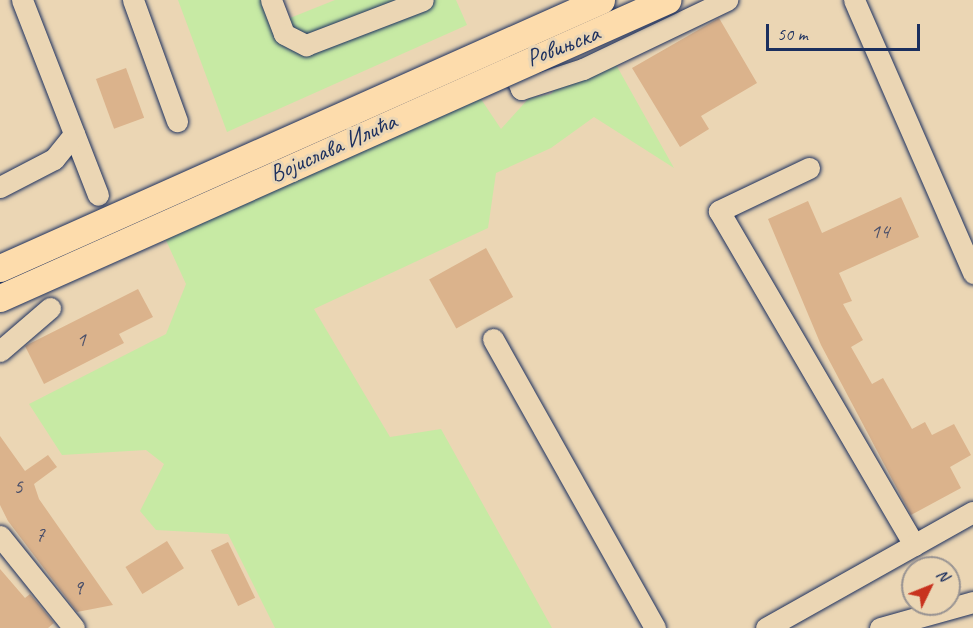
<!DOCTYPE html>
<meta charset="utf-8">
<style>
body{margin:0}
#map{position:relative;width:973px;height:628px;overflow:hidden;background:#ebd6b4;font-family:Caveat,sans-serif}
div>[style]{position:absolute}
.green>*{inset:0;background:#c7eaa4}
.building>*{inset:0;background:#dbb38c;transform-origin:0 0}
.roads{filter:drop-shadow(0 0 2px #1b2f5e) drop-shadow(0 0 2px #1b2f5e)}
.minor>*{height:21px;margin:-10.5px;padding:0 10.5px;transform-origin:10.5px;border-radius:10.5px;background:#ebd6b4}
.bridges{filter:drop-shadow(0 0 2px #1b2f5e) drop-shadow(0 0 2px #1b2f5e)}
.major-bridge>*{height:27px;margin:-13.5px;padding:0 13.5px;transform-origin:13.5px;border-radius:13.5px;background:#fddcac}
span{translate:-50% -50%;white-space:nowrap;text-align:center;line-height:1.15;-webkit-text-stroke:6px #ebd6b4;paint-order:stroke}
.number-label{font-size:21px;color:#4b506a}
.number-label span{-webkit-text-stroke-width:0}
.street-label{font-size:24px;color:#1b2f5e}
.north{position:absolute;left:901px;top:556px;width:60px;height:60px;box-sizing:border-box;background:#ebd6b4;border:2px solid #989392;border-radius:50%;rotate:47deg;font-size:16px;font-weight:700;line-height:24px;text-align:center;color:#1b2f5e}
.north::after{content:'';display:block;margin:auto;width:21px;height:27px;background:#c8321e;clip-path:polygon(50% 0,100% 100%,50% 72%,0 100%)}
.scale{position:absolute;left:766px;top:24px;width:154px;height:27px;box-sizing:border-box;border:3px solid #1b2f5e;border-top:0;padding-left:8px;font-size:18px;line-height:21px;white-space:nowrap;color:#1b2f5e;-webkit-text-stroke:4px #ebd6b4;paint-order:stroke}
</style>
<div id="map">
<div class="green">
<div style="clip-path:polygon(178px 0,271px 0,280px 22px,335px 0,456px 0,467px 25px,227px 132px)"></div>
<div style="clip-path:polygon(610px 54px,674px 168px,594px 117px,551px 148px,496px 173px,488px 228px,314px 309px,390px 437px,441px 429px,552px 628px,275px 628px,228px 534px,156px 530px,140px 511px,164px 464px,146px 450px,62px 455px,29px 404px,166px 334px,186px 284px,164px 236px,479px 96px,501px 129px,529px 98px,551px 94px,565px 78px)"></div>
</div>
<div class="building">
<div style="clip-path:polygon(719px 18px,757px 83px,701px 116px,709px 129px,680px 147px,632px 68px)"></div>
<div style="left:126px;top:68px;width:53px;height:32px;rotate:70deg"></div>
<div style="clip-path:polygon(901px 197px,919px 237px,839px 273px,852px 301px,843px 304px,863px 340px,851px 347px,872px 384px,883px 378px,912px 429px,925px 422px,932px 435px,954px 424px,971px 455px,950px 467px,961px 488px,911px 515px,821px 345px,768px 219px,808px 201px,822px 233px)"></div>
<div style="left:486px;top:248px;width:56px;height:65px;rotate:61deg"></div>
<div style="clip-path:polygon(138px 289px,153px 317px,119px 334px,124px 343px,44px 384px,25px 346px)"></div>
<div style="clip-path:polygon(0 436px,25px 471px,48px 455px,57px 467px,34px 484px,39px 499px,113px 605px,77px 612px,8px 521px,0 505px)"></div>
<div style="left:167px;top:541px;width:32px;height:49px;rotate:58deg"></div>
<div style="left:228px;top:542px;width:62px;height:19px;rotate:64deg"></div>
<div style="clip-path:polygon(0 569px,25px 598px,30px 594px,54px 623px,48px 628px,0 628px)"></div>
</div>
<div class="roads">
<div class="minor">
<div style="left:22px;top:0;width:209px;rotate:68.7deg"></div>
<div style="left:133px;top:0;width:129px;rotate:70deg"></div>
<div style="left:271px;top:0;width:36px;rotate:69deg"></div>
<div style="left:284px;top:34px;width:25px;rotate:27deg"></div>
<div style="left:306px;top:45px;width:125px;rotate:-21deg"></div>
<div style="left:854px;top:0;width:298px;rotate:66.4deg"></div>
<div style="left:507px;top:57px;width:35px;rotate:66deg"></div>
<div style="left:521px;top:89px;width:65px;rotate:-17.9deg"></div>
<div style="left:583px;top:69px;width:160px;rotate:-25.6deg"></div>
<div style="left:809px;top:168px;width:100px;rotate:154.5deg"></div>
<div style="left:719px;top:211px;width:387px;rotate:59.7deg"></div>
<div style="left:0;top:187px;width:61px;rotate:-27.4deg"></div>
<div style="left:54px;top:159px;width:32px;rotate:-51deg"></div>
<div style="left:493px;top:339px;width:331px;rotate:60.7deg"></div>
<div style="left:0;top:351px;width:66px;rotate:-40.7deg"></div>
<div style="left:0;top:536px;width:118px;rotate:51.2deg"></div>
<div style="left:766px;top:628px;width:237px;rotate:-29.3deg"></div>
<div style="left:880px;top:628px;width:97px;rotate:-15.6deg"></div>
</div>
</div>
<div class="bridges">
<div class="major-bridge">
<div style="left:0;top:268px;width:658px;rotate:-24.03deg"></div>
<div style="left:0;top:298px;width:731px;rotate:-24.07deg"></div>
</div>
</div>
<div class="number-label">
<span style="left:880px;top:231px">14</span>
<span style="left:81px;top:339px">1</span>
<span style="left:18px;top:486px">5</span>
<span style="left:40px;top:534px">7</span>
<span style="left:78px;top:587px">9</span>
</div>
<div class="street-label">
<span style="left:563px;top:46px;rotate:-21deg">Ровињска</span>
<span style="left:333px;top:148px;rotate:-24deg">Војислава Илића</span>
</div>
<div class="north">N</div>
<div class="scale">50 m</div>
</div>
